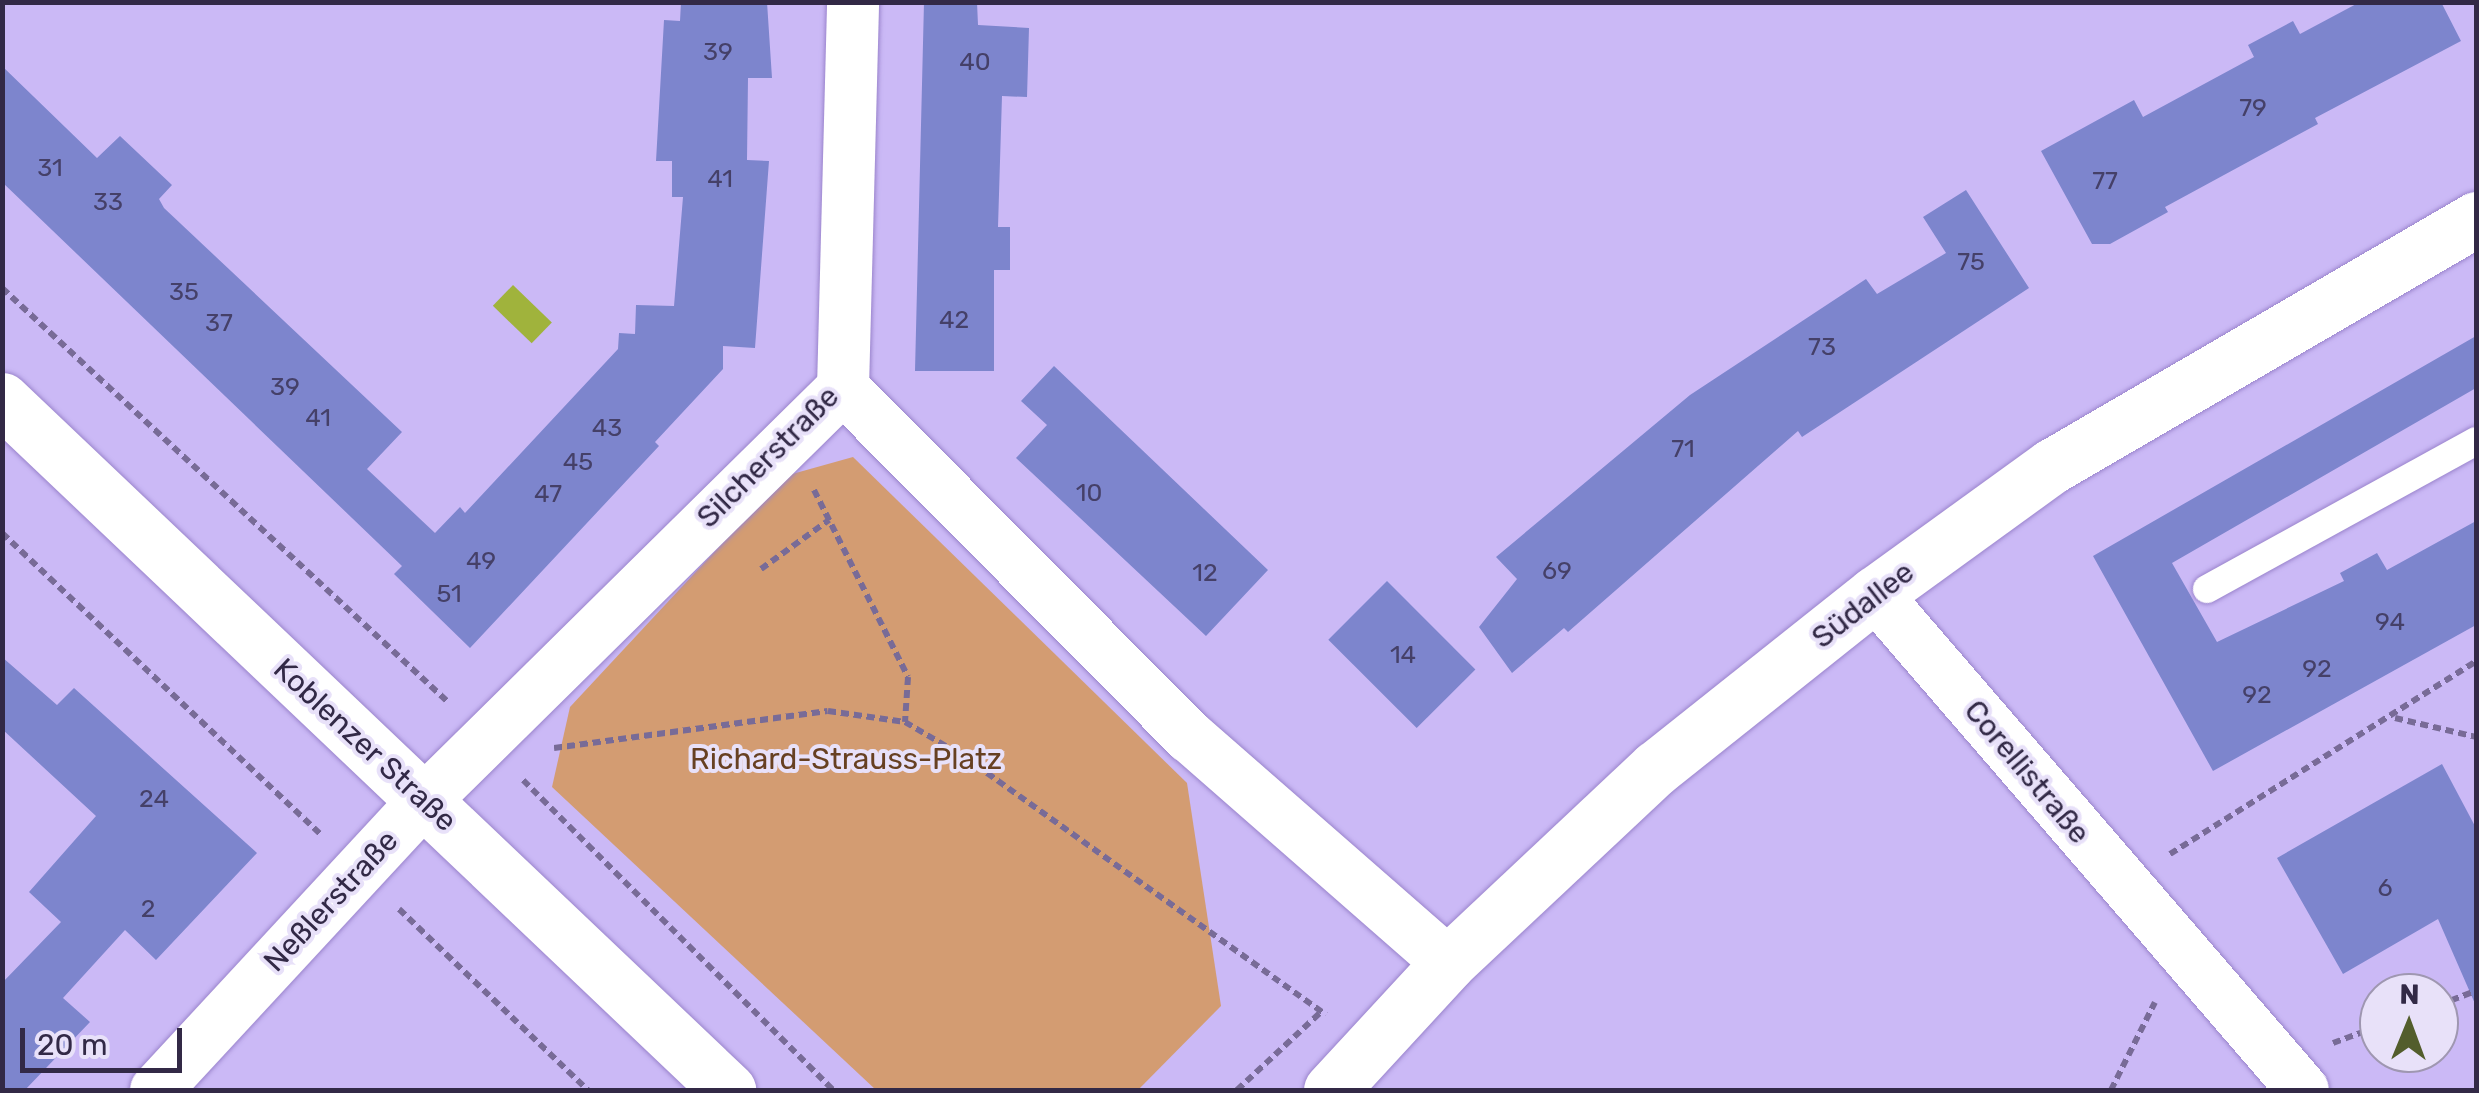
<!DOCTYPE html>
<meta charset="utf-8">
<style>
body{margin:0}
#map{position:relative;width:2479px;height:1093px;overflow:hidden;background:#cbb9f6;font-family:Rubik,sans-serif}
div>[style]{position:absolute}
.green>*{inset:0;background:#d39c72}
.water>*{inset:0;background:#a0b33c;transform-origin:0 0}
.building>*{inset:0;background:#7d85cd;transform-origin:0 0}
.path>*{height:6px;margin-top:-3px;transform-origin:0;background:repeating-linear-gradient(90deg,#786b97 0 8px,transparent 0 13px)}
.roads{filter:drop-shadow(0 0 2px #9a84cc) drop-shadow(0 0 2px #9a84cc)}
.lane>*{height:28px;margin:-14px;padding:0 14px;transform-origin:14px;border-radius:14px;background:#fff}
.street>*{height:52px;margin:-26px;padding:0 26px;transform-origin:26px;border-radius:26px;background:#fff}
.secondary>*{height:55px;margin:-27.5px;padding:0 27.5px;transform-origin:27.5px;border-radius:27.5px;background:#fff}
span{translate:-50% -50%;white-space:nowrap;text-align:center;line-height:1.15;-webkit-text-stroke:8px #e8e1f9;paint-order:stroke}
.number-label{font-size:25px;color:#454068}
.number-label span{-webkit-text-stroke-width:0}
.street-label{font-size:30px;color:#322946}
.park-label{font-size:30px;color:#674022}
.frame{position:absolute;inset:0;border:5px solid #322946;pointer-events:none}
.north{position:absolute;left:2359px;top:973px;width:100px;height:100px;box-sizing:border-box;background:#e8e1f9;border:2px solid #9f97b1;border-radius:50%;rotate:1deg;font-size:28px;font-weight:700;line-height:40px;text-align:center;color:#322946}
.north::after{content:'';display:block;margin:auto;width:35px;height:45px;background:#535d2c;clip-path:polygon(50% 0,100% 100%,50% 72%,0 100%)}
.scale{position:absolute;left:20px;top:1028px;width:162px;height:45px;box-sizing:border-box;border:5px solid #322946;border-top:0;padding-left:12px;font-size:30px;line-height:35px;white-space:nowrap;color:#322946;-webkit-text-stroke:8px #e8e1f9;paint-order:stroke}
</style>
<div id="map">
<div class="green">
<div style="clip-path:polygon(853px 457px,1187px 783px,1221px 1006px,1138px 1090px,876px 1090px,552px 787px,570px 707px,785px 476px)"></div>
</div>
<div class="water">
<div style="left:513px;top:285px;width:54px;height:29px;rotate:44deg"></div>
</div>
<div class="building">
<div style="clip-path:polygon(681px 2px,767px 2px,772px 78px,748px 78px,747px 160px,769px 161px,755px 348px,723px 346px,723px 369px,655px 442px,659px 446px,470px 648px,394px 574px,402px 566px,2px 182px,2px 66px,97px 158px,120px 136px,172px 185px,159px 199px,164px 208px,402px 432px,367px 469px,435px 533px,460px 507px,465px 513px,618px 349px,619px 333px,635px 334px,636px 305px,674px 306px,683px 197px,672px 197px,672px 161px,656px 161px,664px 20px,680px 21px)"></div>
<div style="clip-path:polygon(924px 2px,977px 2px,978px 25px,1029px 28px,1027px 97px,1002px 96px,998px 227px,1010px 227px,1010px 270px,994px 270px,994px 371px,915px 371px)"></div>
<div style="clip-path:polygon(2360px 2px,2441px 2px,2461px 41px,2315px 118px,2318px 124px,2165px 207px,2168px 212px,2110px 244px,2092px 244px,2041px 151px,2134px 100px,2143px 117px,2254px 57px,2248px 45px,2293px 21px,2300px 34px)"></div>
<div style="clip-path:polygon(1966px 190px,2029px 288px,1802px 437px,1798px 431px,1568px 632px,1564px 628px,1512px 673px,1479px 627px,1517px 579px,1496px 557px,1690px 395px,1866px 279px,1877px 294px,1946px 253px,1923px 217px)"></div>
<div style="clip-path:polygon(2476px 336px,2476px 388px,2172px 563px,2217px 642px,2344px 581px,2340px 573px,2377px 553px,2387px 570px,2476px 521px,2476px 625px,2213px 771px,2093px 556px)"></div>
<div style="clip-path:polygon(1054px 366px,1268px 570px,1206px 636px,1016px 458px,1047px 425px,1021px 401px)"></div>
<div style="left:1387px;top:581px;width:125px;height:83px;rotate:45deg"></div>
<div style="clip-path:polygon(2px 657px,57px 705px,74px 688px,257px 853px,156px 960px,125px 930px,63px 998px,90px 1022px,25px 1090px,2px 1090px,2px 983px,61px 922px,29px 892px,96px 816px,2px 729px)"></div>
<div style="clip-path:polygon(2442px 764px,2476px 828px,2476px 1006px,2438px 919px,2343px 974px,2277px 858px)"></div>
</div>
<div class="path">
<div style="left:2px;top:288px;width:610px;rotate:42.87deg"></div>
<div style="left:814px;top:490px;width:209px;rotate:63.3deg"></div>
<div style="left:908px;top:677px;width:45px;rotate:93.8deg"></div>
<div style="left:2px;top:533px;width:439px;rotate:43.4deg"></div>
<div style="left:761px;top:569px;width:84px;rotate:-35.8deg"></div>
<div style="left:2395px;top:718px;width:83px;rotate:13.2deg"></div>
<div style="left:554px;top:748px;width:276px;rotate:-7.7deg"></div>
<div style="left:828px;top:711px;width:78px;rotate:8.1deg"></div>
<div style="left:905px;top:722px;width:71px;rotate:30.5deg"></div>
<div style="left:966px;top:758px;width:442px;rotate:35.5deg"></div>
<div style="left:523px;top:780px;width:438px;rotate:45deg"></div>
<div style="left:2170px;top:854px;width:362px;rotate:-32.2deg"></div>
<div style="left:399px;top:909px;width:262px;rotate:43.8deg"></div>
<div style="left:2439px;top:1005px;width:40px;rotate:-21deg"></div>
<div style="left:2333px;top:1043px;width:49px;rotate:-20.3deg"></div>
<div style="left:1237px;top:1090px;width:116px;rotate:-42.9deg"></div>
<div style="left:2111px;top:1090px;width:98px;rotate:-63.4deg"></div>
</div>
<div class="roads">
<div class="lane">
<div style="left:2207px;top:589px;width:307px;rotate:-28.8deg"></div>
</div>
<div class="street">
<div style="left:843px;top:388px;width:492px;rotate:45.2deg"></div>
<div style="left:1190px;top:737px;width:343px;rotate:41.2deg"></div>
<div style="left:1875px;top:594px;width:655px;rotate:49.21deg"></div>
<div style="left:156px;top:1090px;width:394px;rotate:-47.2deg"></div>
<div style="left:424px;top:801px;width:588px;rotate:-44.59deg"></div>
<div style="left:843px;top:388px;width:386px;rotate:-88.5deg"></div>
</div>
<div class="secondary">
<div style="left:2px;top:400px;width:1002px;rotate:43.54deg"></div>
<div style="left:1331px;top:1090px;width:173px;rotate:-47.3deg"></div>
<div style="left:1448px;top:963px;width:285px;rotate:-43.2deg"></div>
<div style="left:1656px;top:768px;width:280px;rotate:-38.5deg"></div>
<div style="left:1875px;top:594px;width:218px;rotate:-35.9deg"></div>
<div style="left:2052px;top:466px;width:491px;rotate:-30.2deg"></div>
</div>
</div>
<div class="number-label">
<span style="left:718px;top:52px">39</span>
<span style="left:975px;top:62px">40</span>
<span style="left:2253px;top:108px">79</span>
<span style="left:50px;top:168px">31</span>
<span style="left:720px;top:179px">41</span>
<span style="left:2105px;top:181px">77</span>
<span style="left:108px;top:202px">33</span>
<span style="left:1971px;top:262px">75</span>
<span style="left:184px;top:292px">35</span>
<span style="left:954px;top:320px">42</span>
<span style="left:219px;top:323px">37</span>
<span style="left:1822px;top:347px">73</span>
<span style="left:285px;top:387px">39</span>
<span style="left:318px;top:418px">41</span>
<span style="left:607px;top:428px">43</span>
<span style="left:1683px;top:449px">71</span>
<span style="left:578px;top:462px">45</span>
<span style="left:1089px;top:493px">10</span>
<span style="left:548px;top:494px">47</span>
<span style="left:481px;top:561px">49</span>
<span style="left:1557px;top:571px">69</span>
<span style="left:1205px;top:573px">12</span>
<span style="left:449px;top:594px">51</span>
<span style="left:2390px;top:622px">94</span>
<span style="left:1403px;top:655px">14</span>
<span style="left:2317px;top:669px">92</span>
<span style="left:2257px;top:695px">92</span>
<span style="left:154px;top:799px">24</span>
<span style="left:2385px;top:888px">6</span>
<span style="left:148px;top:909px">2</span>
</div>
<div class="street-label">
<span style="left:768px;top:457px;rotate:-45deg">Silcherstraße</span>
<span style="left:1863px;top:605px;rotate:-38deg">Südallee</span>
<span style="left:365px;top:745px;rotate:43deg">Koblenzer Straße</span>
<span style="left:2027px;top:772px;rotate:50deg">Corellistraße</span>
<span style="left:331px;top:901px;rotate:-47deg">Neßlerstraße</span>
</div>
<div class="park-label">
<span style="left:846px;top:759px">Richard-Strauss-Platz</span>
</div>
<div class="frame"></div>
<div class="north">N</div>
<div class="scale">20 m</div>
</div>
